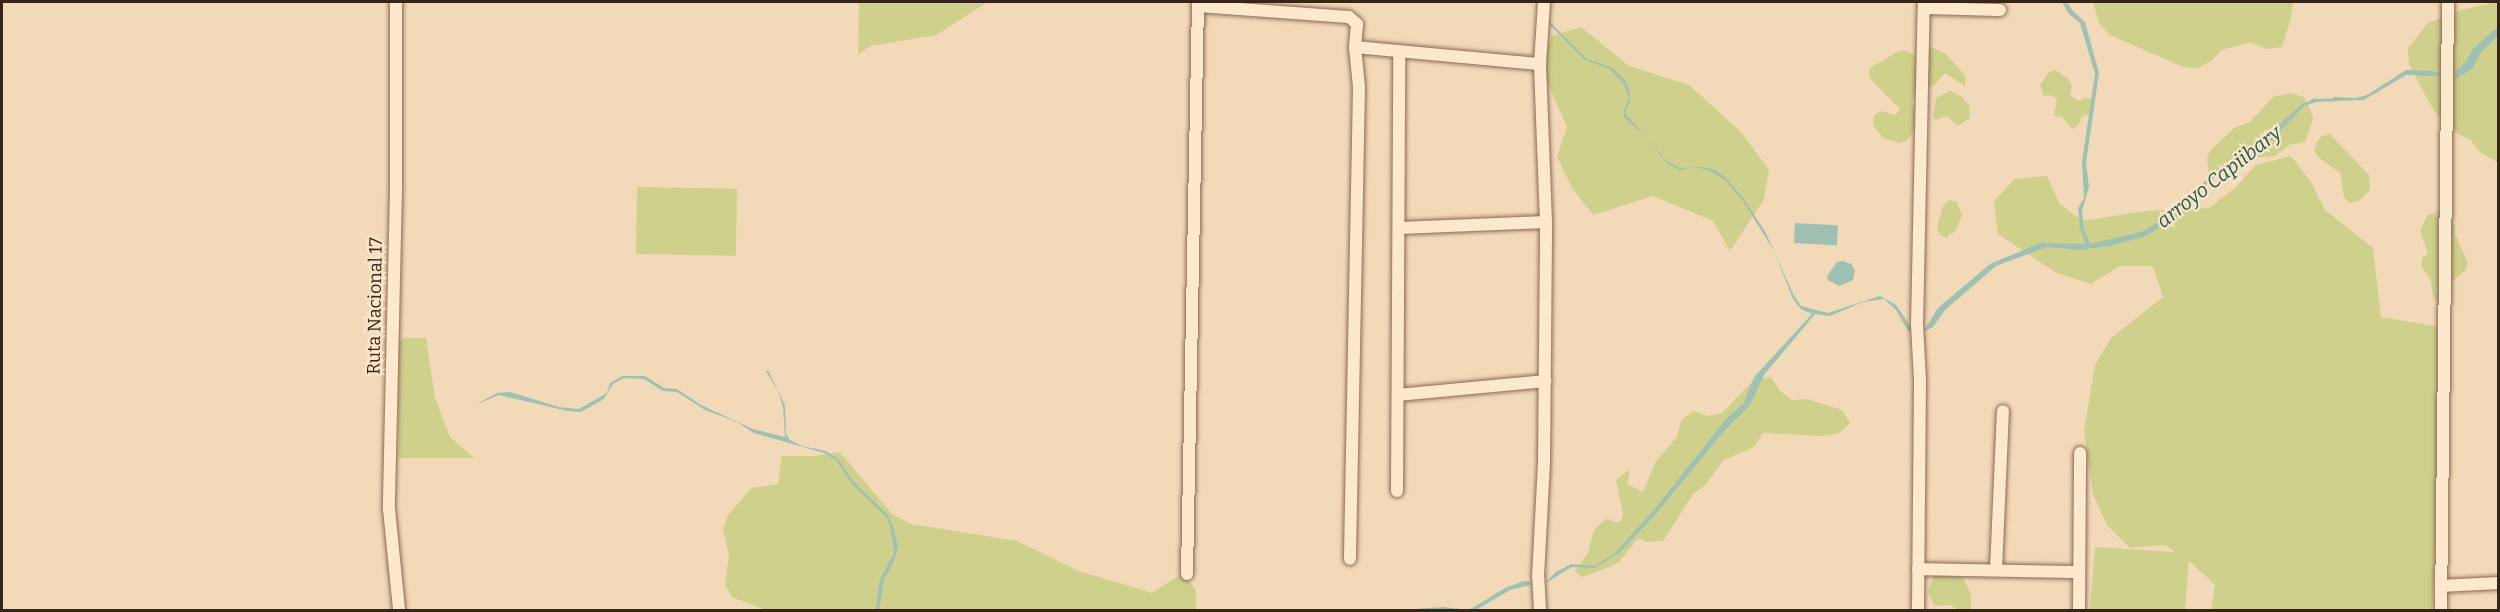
<!DOCTYPE html>
<style>
body{margin:0}
#map{position:relative;width:2500px;height:612px;overflow:hidden;background:#f2dab8;font-family:Bitter,serif}
div>[style]{position:absolute}
.green>*{inset:0;background:#cfd08c;transform-origin:0 0}
.water>*{inset:0;background:#9ec1b3;transform-origin:0 0}
.stream>*{height:3px;margin:-1.5px;padding:0 1.5px;transform-origin:1.5px;border-radius:1.5px;background:#9ec1b3}
.roads{filter:drop-shadow(0 0 2px #896952) drop-shadow(0 0 2px #896952)}
.minor>*{height:12px;margin:-6px;padding:0 6px;transform-origin:6px;border-radius:6px;background:#fce8cc}
span{translate:-50% -50%;white-space:nowrap;text-align:center;line-height:1.15;-webkit-text-stroke:4.5px #f8e5c8;paint-order:stroke}
.street-label{font-size:18px;color:#362419}
.water-label{font-size:20px;color:#26574f;font-style:italic}
.frame{position:absolute;inset:0;border:3px solid #362419;pointer-events:none}
</style>
<div id="map">
<div class="green">
<div style="clip-path:polygon(859px 2px,988px 2px,936px 35px,870px 46px,858px 55px)"></div>
<div style="clip-path:polygon(2093px 2px,2293px 2px,2291px 17px,2282px 47px,2265px 49px,2251px 42px,2222px 50px,2211px 61px,2196px 69px,2181px 66px,2110px 35px,2099px 23px)"></div>
<div style="clip-path:polygon(2498px 2px,2498px 163px,2480px 152px,2470px 139px,2455px 133px,2434px 111px,2409px 64px,2408px 48px,2428px 23px,2461px 10px)"></div>
<div style="clip-path:polygon(1581px 27px,1629px 66px,1689px 85px,1741px 132px,1769px 170px,1764px 199px,1730px 251px,1713px 221px,1653px 196px,1593px 215px,1572px 188px,1557px 157px,1567px 127px,1540px 66px,1552px 36px)"></div>
<div style="clip-path:polygon(1931px 47px,1946px 54px,1962px 72px,1966px 78px,1965px 86px,1945px 73px,1934px 85px,1918px 89px,1913px 95px,1912px 103px,1918px 119px,1912px 134px,1907px 140px,1900px 143px,1883px 138px,1873px 125px,1874px 116px,1880px 111px,1895px 115px,1900px 109px,1874px 83px,1869px 76px,1870px 68px,1897px 52px,1905px 50px,1920px 58px)"></div>
<div style="clip-path:polygon(2056px 70px,2068px 79px,2072px 86px,2070px 95px,2079px 101px,2084px 98px,2092px 99px,2095px 106px,2092px 114px,2082px 116px,2079px 124px,2073px 129px,2062px 117px,2054px 116px,2057px 99px,2051px 95px,2044px 96px,2040px 85px,2049px 72px)"></div>
<div style="clip-path:polygon(1950px 91px,1961px 96px,1969px 105px,1970px 118px,1960px 125px,1956px 125px,1947px 116px,1936px 120px,1933px 117px,1936px 98px)"></div>
<div style="clip-path:polygon(2290px 93px,2304px 97px,2311px 112px,2313px 119px,2305px 142px,2289px 145px,2275px 156px,2243px 159px,2217px 178px,2209px 176px,2207px 158px,2210px 151px,2234px 128px,2250px 122px,2273px 97px)"></div>
<div style="clip-path:polygon(2330px 134px,2369px 175px,2370px 190px,2359px 201px,2349px 203px,2344px 197px,2340px 173px,2319px 158px,2314px 151px,2317px 142px,2322px 136px)"></div>
<div style="clip-path:polygon(2291px 156px,2311px 182px,2325px 210px,2373px 248px,2381px 317px,2447px 328px,2432px 610px,2211px 610px,2215px 585px,2189px 561px,2185px 610px,2090px 610px,2095px 547px,2175px 552px,2165px 545px,2130px 548px,2107px 525px,2093px 494px,2084px 431px,2095px 365px,2111px 338px,2163px 297px,2153px 266px,2120px 266px,2091px 284px,2057px 273px,1998px 234px,1994px 202px,2014px 179px,2047px 176px,2059px 203px,2082px 221px,2145px 211px,2209px 208px,2235px 188px,2256px 165px)"></div>
<div style="left:637px;top:187px;width:100px;height:67px;rotate:1deg"></div>
<div style="clip-path:polygon(1949px 200px,1957px 202px,1962px 215px,1956px 230px,1946px 238px,1939px 234px,1937px 227px,1943px 206px)"></div>
<div style="clip-path:polygon(2443px 210px,2455px 225px,2455px 234px,2468px 263px,2465px 271px,2452px 281px,2452px 297px,2443px 309px,2433px 297px,2431px 281px,2422px 267px,2422px 258px,2428px 254px,2420px 230px,2428px 215px)"></div>
<div style="clip-path:polygon(404px 338px,426px 338px,435px 398px,450px 437px,474px 458px,399px 458px,398px 342px)"></div>
<div style="clip-path:polygon(1771px 377px,1780px 391px,1792px 400px,1807px 399px,1842px 410px,1850px 423px,1839px 433px,1823px 436px,1763px 433px,1754px 447px,1724px 460px,1706px 484px,1693px 494px,1663px 541px,1646px 542px,1638px 538px,1619px 562px,1612px 566px,1582px 577px,1575px 571px,1588px 553px,1594px 530px,1600px 524px,1607px 518px,1613px 522px,1621px 522px,1623px 514px,1616px 480px,1630px 469px,1627px 484px,1643px 492px,1656px 461px,1677px 437px,1681px 421px,1693px 411px,1707px 416px,1722px 413px,1755px 379px)"></div>
<div style="clip-path:polygon(840px 452px,892px 514px,911px 524px,1017px 541px,1079px 571px,1152px 593px,1184px 572px,1196px 591px,1196px 610px,766px 610px,732px 597px,725px 584px,729px 556px,723px 529px,728px 515px,752px 488px,778px 484px,782px 456px,814px 456px)"></div>
<div style="clip-path:polygon(1940px 572px,1963px 578px,1971px 594px,1971px 610px,1958px 610px,1951px 605px,1934px 606px,1928px 591px,1934px 576px)"></div>
</div>
<div class="water">
<div style="clip-path:polygon(2062px 2px,2067px 2px,2072px 10px,2085px 22px,2099px 73px,2086px 163px,2089px 187px,2082px 211px,2084px 229px,2090px 244px,2144px 231px,2163px 219px,2221px 167px,2266px 142px,2282px 122px,2302px 104px,2316px 98px,2316px 102px,2304px 106px,2265px 147px,2224px 170px,2199px 190px,2156px 230px,2143px 237px,2110px 246px,2078px 250px,2047px 247px,1996px 266px,1945px 310px,1933px 327px,1923px 332px,1938px 308px,1990px 264px,2040px 243px,2086px 244px,2080px 229px,2078px 208px,2084px 198px,2082px 161px,2095px 74px,2080px 23px,2069px 14px)"></div>
<div style="clip-path:polygon(1548px 20px,1587px 59px,1611px 67px,1624px 79px,1629px 88px,1630px 100px,1625px 113px,1667px 161px,1679px 168px,1704px 167px,1715px 170px,1725px 177px,1744px 199px,1766px 233px,1793px 294px,1801px 306px,1828px 313px,1880px 296px,1896px 305px,1915px 333px,1908px 331px,1896px 310px,1884px 299px,1863px 302px,1830px 316px,1815px 314px,1764px 375px,1750px 405px,1724px 431px,1655px 515px,1619px 553px,1594px 568px,1572px 567px,1544px 584px,1556px 572px,1571px 564px,1594px 566px,1614px 554px,1653px 511px,1727px 418px,1744px 403px,1754px 377px,1812px 314px,1801px 309px,1793px 299px,1774px 251px,1743px 201px,1725px 180px,1708px 170px,1694px 167px,1680px 170px,1668px 164px,1645px 136px,1624px 117px,1624px 111px,1629px 97px,1624px 84px,1610px 69px,1585px 60px,1548px 23px)"></div>
<div style="clip-path:polygon(2498px 27px,2498px 36px,2482px 51px,2472px 69px,2455px 79px,2457px 70px,2465px 63px,2473px 49px)"></div>
<div style="clip-path:polygon(2406px 70px,2433px 71px,2433px 76px,2406px 75px,2364px 100px,2333px 101px,2333px 97px,2355px 98px,2367px 95px)"></div>
<div style="left:1795px;top:223px;width:43px;height:20px;rotate:3deg"></div>
<div style="clip-path:polygon(1843px 261px,1851px 264px,1855px 270px,1853px 280px,1839px 286px,1828px 280px,1827px 276px,1837px 262px)"></div>
<div style="clip-path:polygon(768px 370px,785px 405px,786px 434px,790px 440px,802px 446px,826px 451px,838px 459px,854px 482px,887px 514px,893px 526px,898px 547px,894px 561px,884px 580px,879px 610px,876px 609px,880px 579px,894px 553px,891px 530px,887px 518px,853px 485px,836px 460px,824px 453px,754px 433px,737px 422px,705px 410px,677px 392px,663px 391px,644px 379px,624px 378px,613px 384px,604px 399px,581px 412px,567px 411px,499px 395px,475px 405px,497px 393px,510px 392px,559px 407px,579px 409px,607px 393px,610px 383px,622px 376px,645px 376px,664px 388px,677px 389px,701px 405px,753px 429px,785px 437px,783px 407px,778px 391px,766px 371px)"></div>
<div style="clip-path:polygon(1524px 581px,1531px 582px,1530px 585px,1510px 590px,1476px 610px,1401px 610px,1443px 607px,1469px 610px,1505px 588px)"></div>
</div>
<div class="stream">
<div style="left:2429px;top:73px;width:14px;rotate:4deg"></div>
<div style="left:2313px;top:100px;width:23px;rotate:-2deg"></div>
</div>
<div class="roads">
<div class="minor">
<div style="left:396px;top:2px;width:188px;rotate:90deg"></div>
<div style="left:396px;top:190px;width:319px;rotate:91.3deg"></div>
<div style="left:389px;top:509px;width:101px;rotate:84.3deg"></div>
<div style="left:1198px;top:6px;width:151px;rotate:4.2deg"></div>
<div style="left:1349px;top:17px;width:11px;rotate:41deg"></div>
<div style="left:1357px;top:24px;width:23px;rotate:95deg"></div>
<div style="left:1355px;top:47px;width:40px;rotate:84.3deg"></div>
<div style="left:1359px;top:87px;width:472px;rotate:91.1deg"></div>
<div style="left:1924px;top:8px;width:76px;rotate:1.5deg"></div>
<div style="left:1355px;top:47px;width:186px;rotate:5.3deg"></div>
<div style="left:1399px;top:228px;width:147px;rotate:-2.3deg"></div>
<div style="left:1398px;top:395px;width:148px;rotate:-5.4deg"></div>
<div style="left:1397px;top:491px;width:439px;rotate:-89.7deg"></div>
<div style="left:1918px;top:569px;width:161px;rotate:1.1deg"></div>
<div style="left:1996px;top:570px;width:159px;rotate:-87.5deg"></div>
<div style="left:1187px;top:574px;width:572px;rotate:-88.9deg"></div>
<div style="left:2441px;top:586px;width:57px;rotate:-3deg"></div>
<div style="left:1540px;top:610px;width:33px;rotate:-93deg"></div>
<div style="left:1538px;top:577px;width:114px;rotate:-87deg"></div>
<div style="left:1544px;top:463px;width:241px;rotate:-89.5deg"></div>
<div style="left:1546px;top:222px;width:158px;rotate:-92.2deg"></div>
<div style="left:1540px;top:64px;width:62px;rotate:-86.3deg"></div>
<div style="left:1918px;top:610px;width:230px;rotate:-89.5deg"></div>
<div style="left:1920px;top:380px;width:55px;rotate:-93.1deg"></div>
<div style="left:1917px;top:325px;width:323px;rotate:-88.8deg"></div>
<div style="left:2079px;top:610px;width:157px;rotate:-89.6deg"></div>
<div style="left:2441px;top:610px;width:608px;rotate:-89.34deg"></div>
</div>
</div>
<div class="street-label">
<span style="left:375px;top:306px;rotate:-89deg">Ruta Nacional 17</span>
</div>
<div class="water-label">
<span style="left:2219px;top:177px;rotate:-38deg">arroyo Capiibary</span>
</div>
<div class="frame"></div>
</div>
